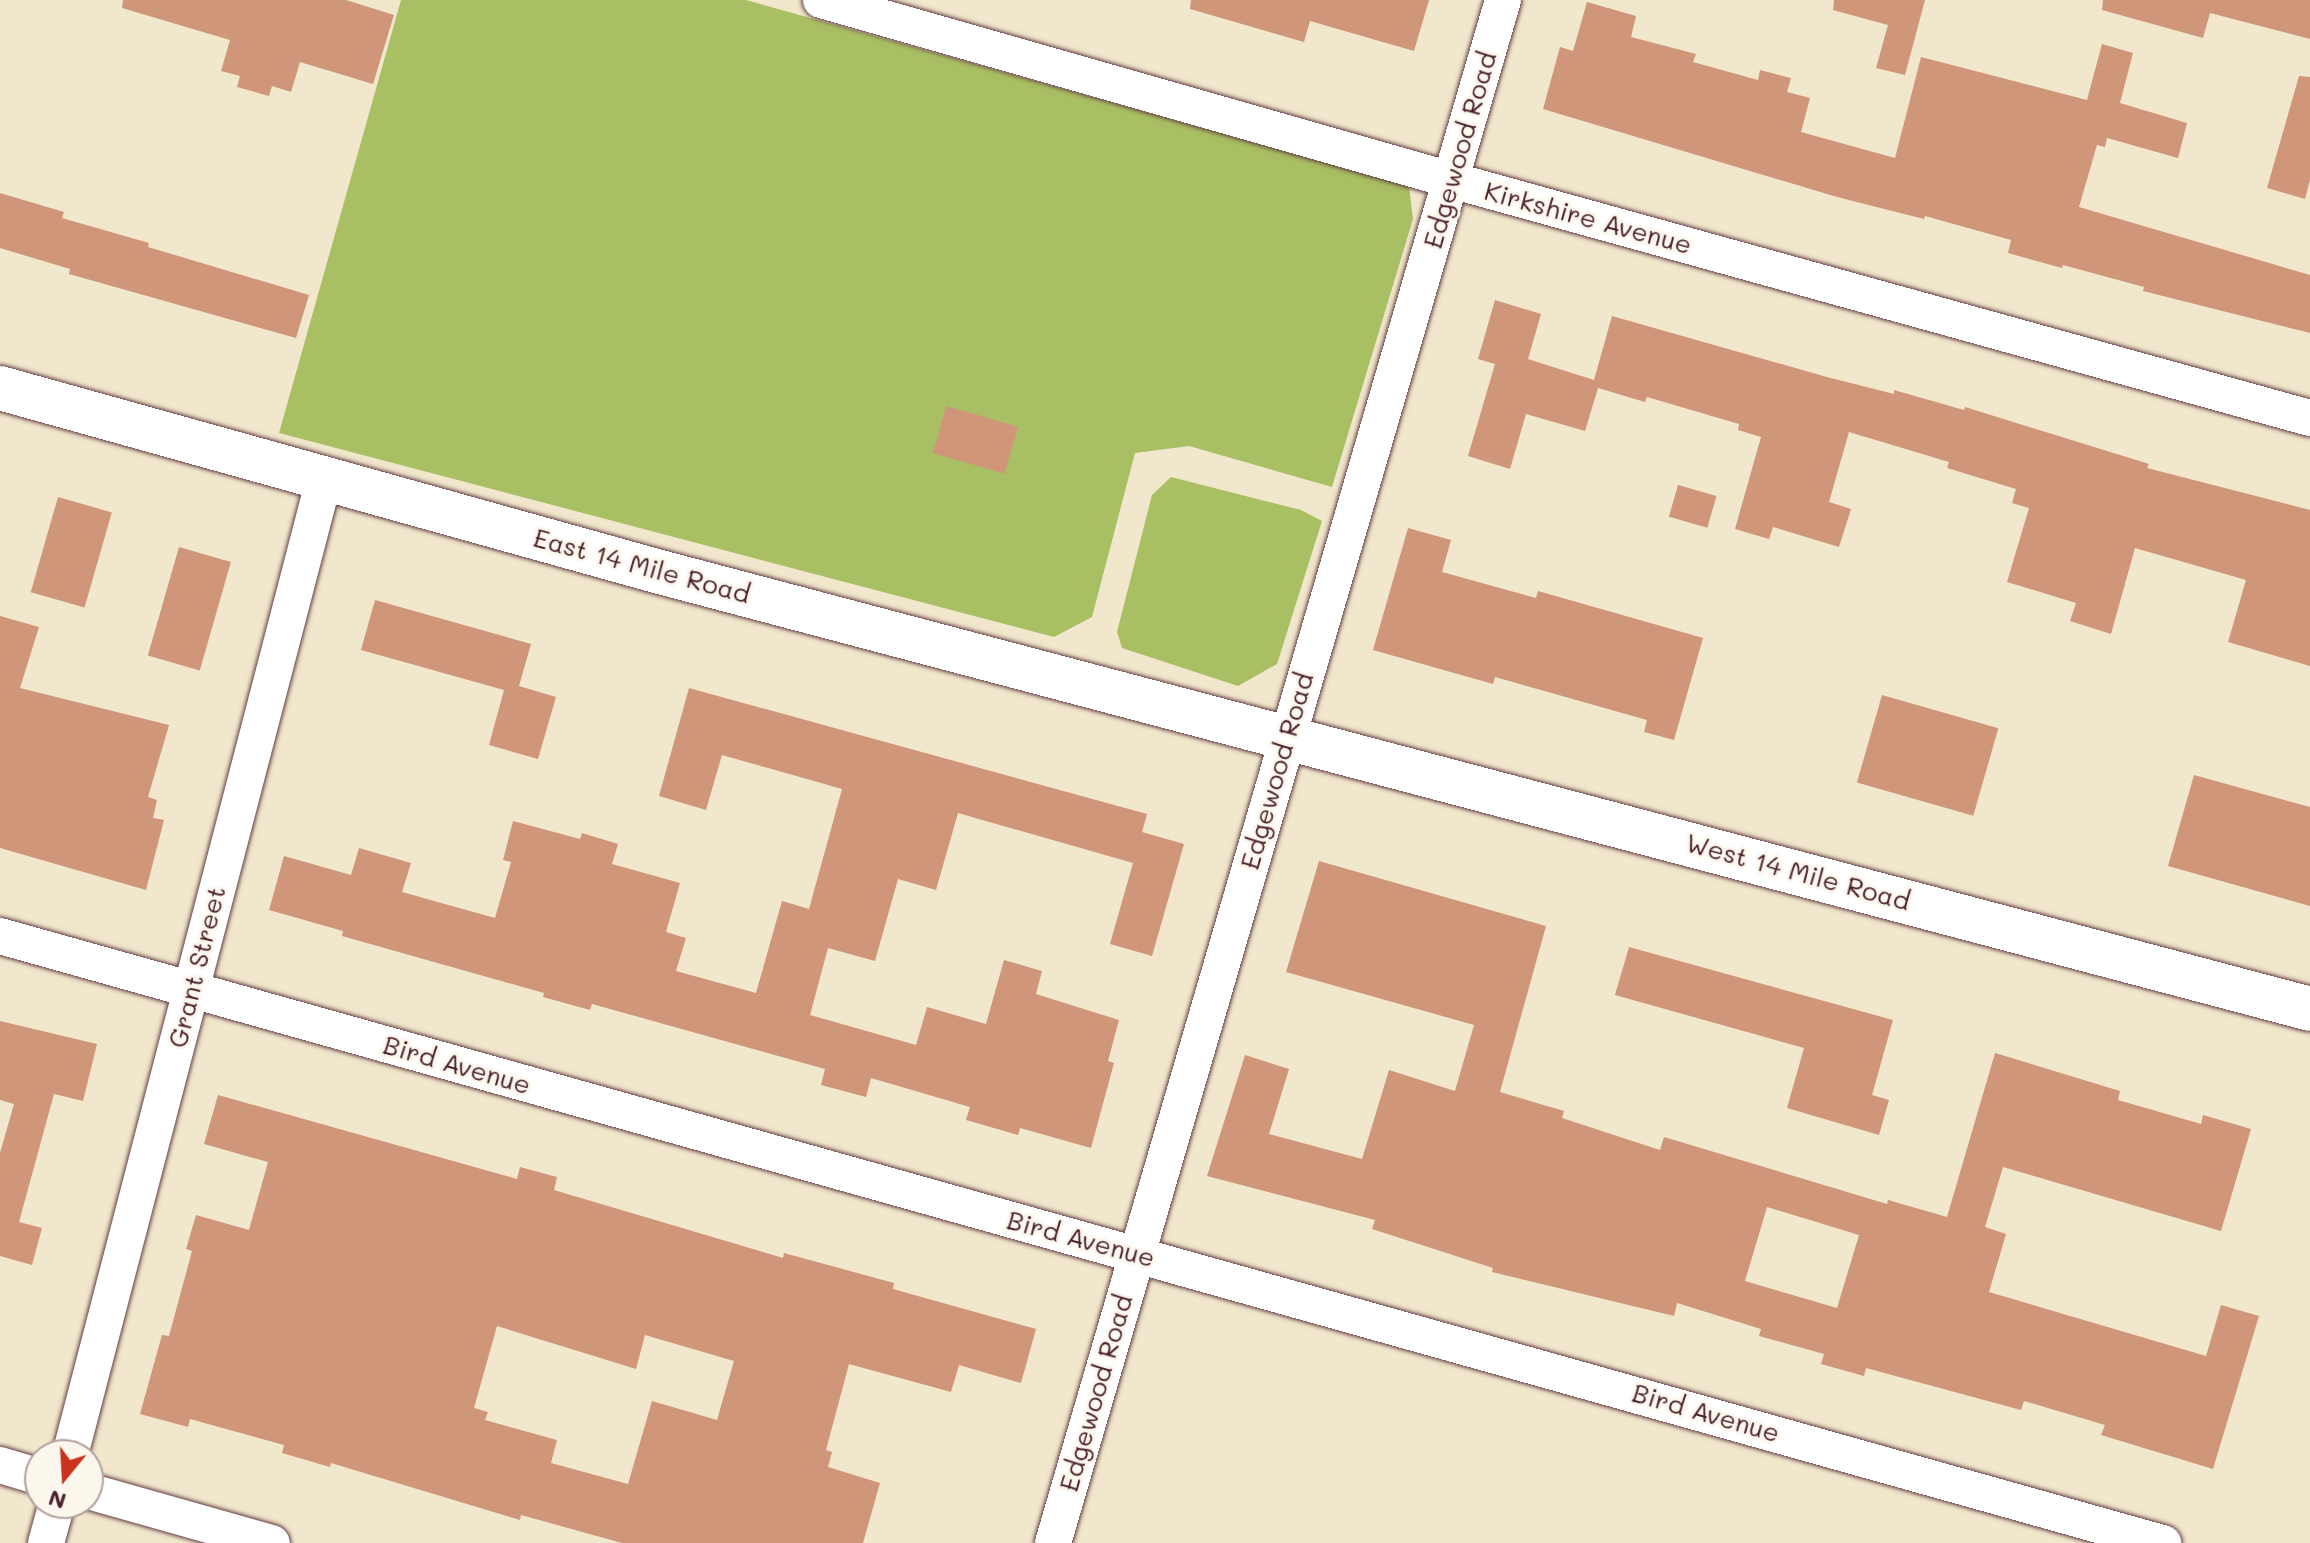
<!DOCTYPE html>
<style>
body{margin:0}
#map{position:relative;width:2310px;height:1543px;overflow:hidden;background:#f1e7cc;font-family:Mali,sans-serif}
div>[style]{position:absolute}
.green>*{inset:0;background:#a9bf63}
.building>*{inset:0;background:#cf9679;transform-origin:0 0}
.roads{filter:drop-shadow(0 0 2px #633d43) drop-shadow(0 0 2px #633d43)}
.minor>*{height:36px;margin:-18px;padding:0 18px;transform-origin:18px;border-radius:18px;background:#fff}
.secondary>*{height:44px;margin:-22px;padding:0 22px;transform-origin:22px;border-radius:22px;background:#fff}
span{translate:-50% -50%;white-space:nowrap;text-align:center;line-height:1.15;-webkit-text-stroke:6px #fbf7ec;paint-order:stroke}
.street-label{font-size:26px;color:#4a1f2b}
.north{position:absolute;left:24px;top:1439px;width:80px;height:80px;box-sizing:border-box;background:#fbf7ec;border:2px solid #b4a19f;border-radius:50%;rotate:198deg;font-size:22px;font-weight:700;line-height:32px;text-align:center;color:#4a1f2b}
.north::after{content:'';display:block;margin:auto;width:28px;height:36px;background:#c8321e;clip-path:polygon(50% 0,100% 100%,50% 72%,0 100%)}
</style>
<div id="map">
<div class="green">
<div style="clip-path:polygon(401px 0,746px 0,1409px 186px,1413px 219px,1332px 487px,1189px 446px,1135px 453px,1092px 617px,1054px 637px,279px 433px)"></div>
<div style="clip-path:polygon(1171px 477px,1301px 510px,1322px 521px,1277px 664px,1238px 686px,1122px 648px,1117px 632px,1152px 495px)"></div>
</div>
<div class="building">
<div style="clip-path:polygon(123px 0,346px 0,394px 15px,373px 84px,300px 62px,291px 92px,272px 86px,269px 96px,237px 87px,240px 76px,221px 71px,230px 40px,122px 8px)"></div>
<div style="clip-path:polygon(1191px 0,1429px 0,1414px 51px,1310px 21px,1304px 42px,1190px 9px)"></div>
<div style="clip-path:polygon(1834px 0,1925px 0,1905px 75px,1876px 68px,1888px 25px,1833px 10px)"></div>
<div style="clip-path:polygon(2103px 0,2310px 0,2310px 39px,2210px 13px,2203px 38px,2102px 10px)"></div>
<div style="clip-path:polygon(1587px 2px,1636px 16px,1631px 37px,1696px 54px,1693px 62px,1758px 80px,1760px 70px,1791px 78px,1787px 92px,1810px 98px,1801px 132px,1895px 158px,1921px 57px,2087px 100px,2102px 44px,2133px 53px,2120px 103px,2187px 123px,2178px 158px,2107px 138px,2105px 147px,2097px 145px,2079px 207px,2310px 275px,2310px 333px,2143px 291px,2144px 287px,2063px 265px,2062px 268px,2008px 253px,2011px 240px,1925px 216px,1924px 219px,1837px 197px,1543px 109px,1560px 47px,1573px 51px)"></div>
<div style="clip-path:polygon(2299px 76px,2310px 77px,2310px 180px,2305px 199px,2267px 188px)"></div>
<div style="clip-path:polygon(0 193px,64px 212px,62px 218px,149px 243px,148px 247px,309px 295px,296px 338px,69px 274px,70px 269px,0 248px)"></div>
<div style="clip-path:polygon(1495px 300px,1541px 314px,1528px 359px,1594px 380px,1612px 316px,1827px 377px,1894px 394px,1894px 390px,1964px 410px,1965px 407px,2149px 464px,2147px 468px,2310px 510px,2310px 666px,2228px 642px,2246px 580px,2135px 548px,2111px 634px,2070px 621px,2076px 603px,2007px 582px,2029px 508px,2012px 503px,2016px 489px,1947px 468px,1949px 462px,1849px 432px,1829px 502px,1851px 509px,1839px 547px,1773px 527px,1769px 539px,1735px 529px,1761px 437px,1738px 430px,1739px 424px,1647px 397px,1645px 402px,1598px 388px,1585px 431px,1526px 414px,1510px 469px,1468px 456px,1495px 364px,1478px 359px)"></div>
<div style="left:946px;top:406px;width:75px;height:49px;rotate:16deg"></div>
<div style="left:1678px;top:485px;width:40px;height:33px;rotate:16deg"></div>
<div style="left:58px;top:497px;width:56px;height:99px;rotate:16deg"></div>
<div style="clip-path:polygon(1408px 528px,1451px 540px,1442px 572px,1536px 598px,1538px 591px,1703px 638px,1674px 740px,1644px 732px,1647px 720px,1495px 677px,1493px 684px,1373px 650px)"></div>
<div style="left:179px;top:547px;width:54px;height:113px;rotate:16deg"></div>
<div style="clip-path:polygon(375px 600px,531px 644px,519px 686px,556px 697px,538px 759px,489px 745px,504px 690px,361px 650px)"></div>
<div style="clip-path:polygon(0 616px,39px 627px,20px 688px,169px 725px,148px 797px,157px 800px,153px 818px,164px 820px,146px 890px,0 848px)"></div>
<div style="clip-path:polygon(689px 688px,1147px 814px,1142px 832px,1184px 844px,1152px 956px,1110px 944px,1133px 863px,958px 813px,936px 890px,898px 879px,875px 961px,828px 948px,810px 1015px,916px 1045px,927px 1007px,986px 1024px,1004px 960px,1042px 971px,1036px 994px,1119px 1020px,1108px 1061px,1114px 1063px,1091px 1148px,1020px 1128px,1018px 1135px,966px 1120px,970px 1107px,871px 1078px,866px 1097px,821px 1085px,825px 1069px,592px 1004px,590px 1010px,543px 997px,544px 993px,342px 936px,343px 931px,269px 910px,284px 856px,351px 875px,359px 848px,411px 863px,402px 892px,495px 918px,511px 862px,503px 860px,513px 821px,580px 839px,582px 833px,618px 844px,612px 864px,680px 883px,666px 932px,686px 938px,676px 971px,756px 993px,782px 901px,809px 909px,842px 789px,722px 755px,706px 810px,659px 796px)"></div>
<div style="left:1882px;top:695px;width:121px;height:91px;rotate:16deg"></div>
<div style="clip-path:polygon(2194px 775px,2310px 807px,2310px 906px,2168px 866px)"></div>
<div style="clip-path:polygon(evenodd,1319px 861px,1546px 926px,1500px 1092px,1564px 1111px,1562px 1118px,1660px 1150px,1664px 1137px,1887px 1204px,1888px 1200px,1947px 1217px,1995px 1053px,2120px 1091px,2118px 1100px,2201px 1124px,2203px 1115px,2251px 1129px,2221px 1231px,2003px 1167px,1985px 1227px,2006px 1234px,1989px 1292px,2206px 1356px,2221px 1305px,2259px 1316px,2213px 1469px,2101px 1435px,2105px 1425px,2024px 1401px,2021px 1410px,1866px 1368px,1864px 1376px,1821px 1364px,1824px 1354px,1759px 1336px,1761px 1329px,1677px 1303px,1674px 1316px,1492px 1272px,1493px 1268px,1372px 1229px,1375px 1220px,1207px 1176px,1245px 1055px,1289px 1069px,1269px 1134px,1362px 1159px,1389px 1070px,1455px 1091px,1474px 1025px,1286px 972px,1319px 861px,1767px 1207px,1859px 1235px,1837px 1308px,1745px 1281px,1767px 1207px)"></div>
<div style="clip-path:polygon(1629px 947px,1893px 1020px,1872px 1095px,1889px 1100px,1879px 1135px,1787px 1108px,1804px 1048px,1615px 995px)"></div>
<div style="clip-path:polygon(0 1021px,97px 1044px,83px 1101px,54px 1094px,19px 1222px,42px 1228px,32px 1265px,0 1256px,0 1153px,14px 1104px,0 1100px)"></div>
<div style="clip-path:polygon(evenodd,218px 1095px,517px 1179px,520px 1167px,557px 1177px,554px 1190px,783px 1258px,784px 1253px,894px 1283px,893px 1289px,1036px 1329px,1021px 1383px,959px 1365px,951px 1392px,849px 1364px,826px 1450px,832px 1452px,828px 1467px,880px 1483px,863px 1543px,622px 1543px,521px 1515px,520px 1520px,331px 1463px,330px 1467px,282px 1453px,284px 1445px,190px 1419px,188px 1427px,140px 1414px,162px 1335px,169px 1336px,192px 1251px,186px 1249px,196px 1215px,249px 1230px,268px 1162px,204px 1144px,218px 1095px,497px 1326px,636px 1369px,645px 1335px,734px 1361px,717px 1420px,652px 1401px,628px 1484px,551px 1463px,557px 1440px,485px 1420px,488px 1412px,474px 1408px,497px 1326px)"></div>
</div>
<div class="roads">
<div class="minor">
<div style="left:821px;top:0;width:655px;rotate:15.95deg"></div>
<div style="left:1451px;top:180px;width:891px;rotate:15.49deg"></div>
<div style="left:0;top:936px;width:2247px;rotate:15.68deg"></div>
<div style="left:70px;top:1455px;width:1009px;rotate:-75.41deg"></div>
<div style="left:0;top:1465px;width:42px;rotate:16.7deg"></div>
<div style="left:88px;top:1491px;width:191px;rotate:15.8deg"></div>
<div style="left:46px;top:1543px;width:41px;rotate:-74.6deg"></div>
<div style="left:1053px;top:1543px;width:1607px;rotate:-73.74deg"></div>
</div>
<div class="secondary">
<div style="left:0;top:388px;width:685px;rotate:15.58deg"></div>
<div style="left:660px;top:572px;width:1707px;rotate:14.83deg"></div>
</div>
</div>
<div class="street-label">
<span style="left:1460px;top:150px;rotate:-74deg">Edgewood Road</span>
<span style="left:1588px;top:218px;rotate:15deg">Kirkshire Avenue</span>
<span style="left:642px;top:566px;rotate:15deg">East 14 Mile Road</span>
<span style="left:1277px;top:771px;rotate:-74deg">Edgewood Road</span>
<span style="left:1798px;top:872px;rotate:15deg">West 14 Mile Road</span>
<span style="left:197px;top:967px;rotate:-76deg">Grant Street</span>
<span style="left:457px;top:1065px;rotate:16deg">Bird Avenue</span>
<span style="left:1081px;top:1239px;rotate:15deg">Bird Avenue</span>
<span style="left:1096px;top:1393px;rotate:-74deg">Edgewood Road</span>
<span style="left:1706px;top:1413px;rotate:16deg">Bird Avenue</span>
</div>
<div class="north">N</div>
</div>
